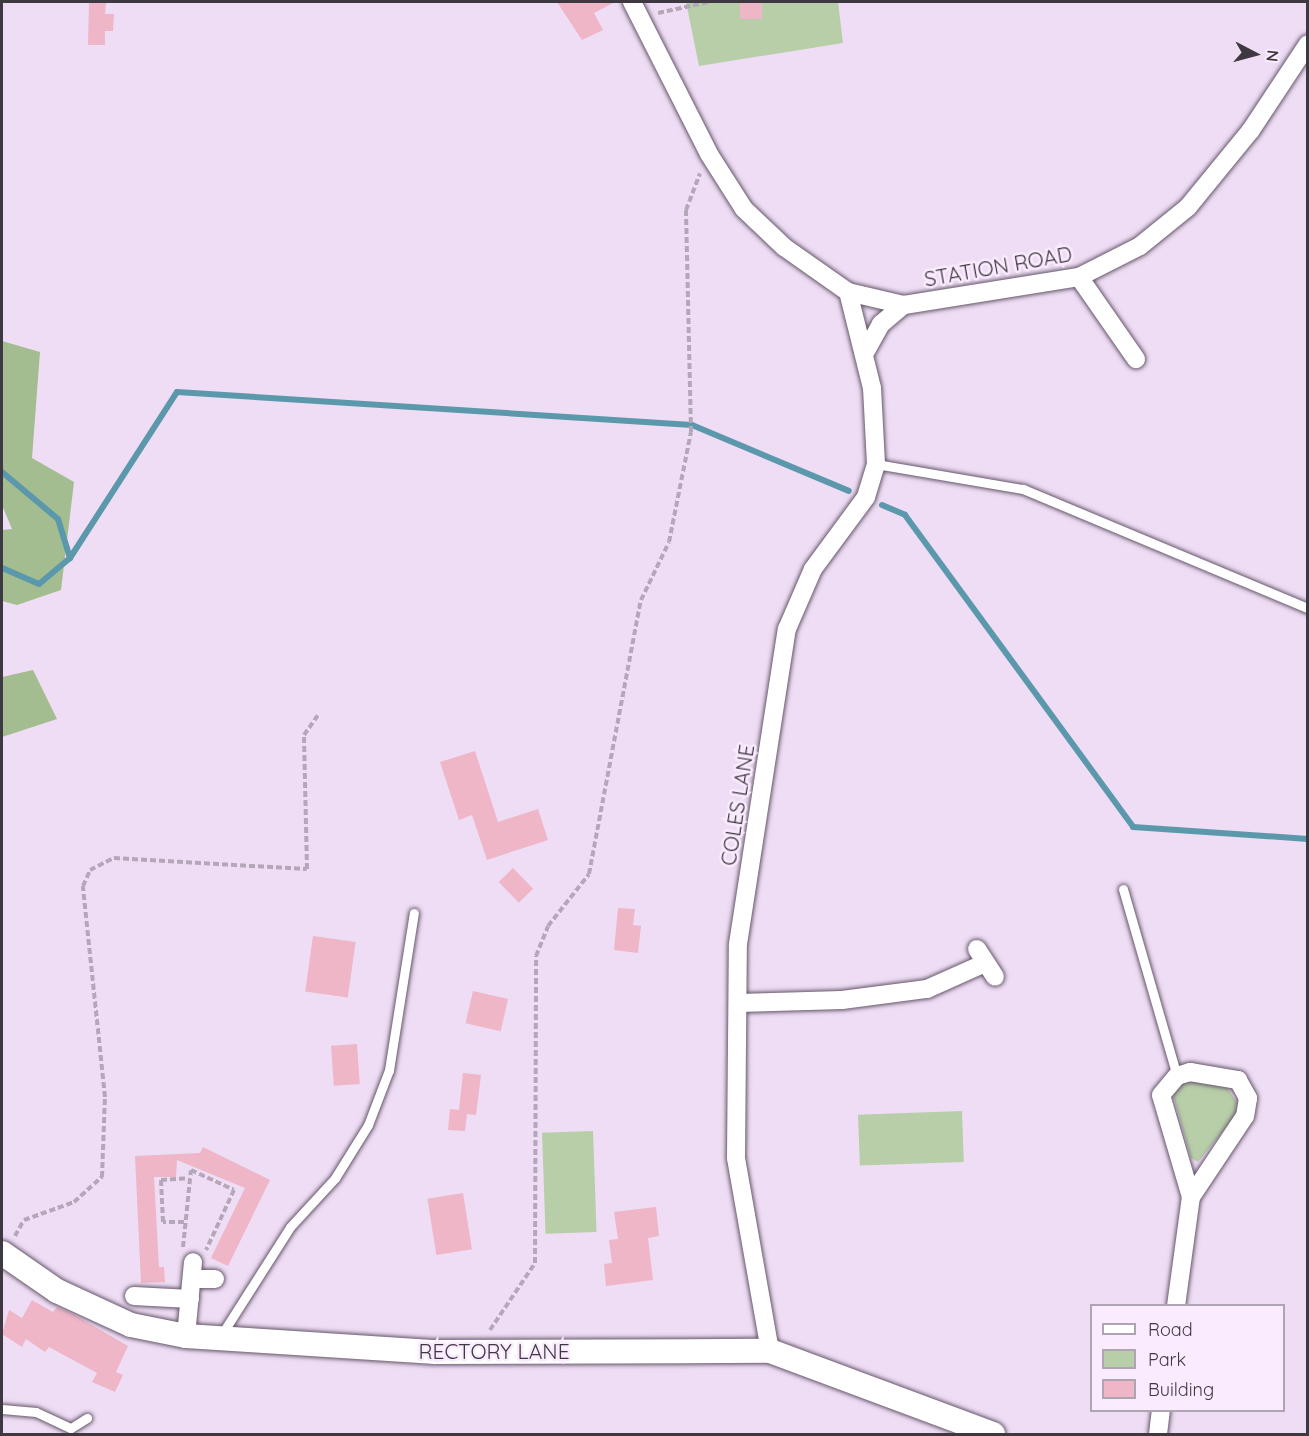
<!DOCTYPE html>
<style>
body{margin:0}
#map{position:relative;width:1309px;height:1436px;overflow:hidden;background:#eeddf4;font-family:Quicksand,sans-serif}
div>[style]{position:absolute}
.green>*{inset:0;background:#b8cea9;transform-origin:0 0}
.forest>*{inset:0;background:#a3bd90}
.stream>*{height:6px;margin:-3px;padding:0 3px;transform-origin:3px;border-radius:3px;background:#5c98ac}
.building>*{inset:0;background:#eeb6c7;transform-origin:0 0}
.path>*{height:4px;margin-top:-2px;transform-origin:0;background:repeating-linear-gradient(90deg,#b5a7ba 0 6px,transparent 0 9px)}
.roads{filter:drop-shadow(0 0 2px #66576b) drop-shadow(0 0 2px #66576b)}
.lane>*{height:9px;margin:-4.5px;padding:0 4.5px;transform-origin:4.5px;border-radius:4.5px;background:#fff}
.street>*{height:18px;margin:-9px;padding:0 9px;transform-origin:9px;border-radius:9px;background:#fff}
.secondary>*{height:24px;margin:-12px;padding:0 12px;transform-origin:12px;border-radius:12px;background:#fff}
span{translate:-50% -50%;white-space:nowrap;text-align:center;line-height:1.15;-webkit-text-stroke:5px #faecfe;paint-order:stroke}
.street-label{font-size:21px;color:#3e3841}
.frame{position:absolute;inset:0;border:3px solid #3e3841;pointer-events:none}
.legend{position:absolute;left:1090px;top:1304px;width:195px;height:108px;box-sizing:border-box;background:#faecfe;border:2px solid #afa4b2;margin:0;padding:8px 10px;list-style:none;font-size:18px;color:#3e3841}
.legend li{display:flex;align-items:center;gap:12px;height:30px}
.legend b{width:30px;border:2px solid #afa4b2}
.north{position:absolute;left:1225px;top:24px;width:60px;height:60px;-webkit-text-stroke:4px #faecfe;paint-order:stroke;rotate:96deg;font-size:16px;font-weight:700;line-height:24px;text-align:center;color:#3e3841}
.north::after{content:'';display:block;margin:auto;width:21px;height:27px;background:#3e3841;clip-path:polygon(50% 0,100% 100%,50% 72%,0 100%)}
</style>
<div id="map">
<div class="green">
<div style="clip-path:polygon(686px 2px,838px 2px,843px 43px,699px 66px)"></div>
<div style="clip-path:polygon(1198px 1081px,1227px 1087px,1237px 1103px,1236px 1115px,1198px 1162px,1191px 1158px,1173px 1095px,1182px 1084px)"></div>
<div style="left:962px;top:1111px;width:51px;height:104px;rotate:88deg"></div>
<div style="left:593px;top:1131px;width:101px;height:51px;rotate:88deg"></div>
</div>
<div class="forest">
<div style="clip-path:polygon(2px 341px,40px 352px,32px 458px,74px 482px,61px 590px,17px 605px,2px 601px,2px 530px,12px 529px,2px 505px)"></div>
<div style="clip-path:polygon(33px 670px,57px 719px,2px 737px,2px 677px)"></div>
</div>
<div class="stream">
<div style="left:2px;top:472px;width:73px;rotate:40deg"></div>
<div style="left:58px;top:519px;width:41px;rotate:72.9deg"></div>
<div style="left:70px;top:558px;width:40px;rotate:140deg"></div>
<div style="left:39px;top:584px;width:40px;rotate:-156.6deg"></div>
<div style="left:882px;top:505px;width:25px;rotate:23deg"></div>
<div style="left:905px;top:515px;width:386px;rotate:53.8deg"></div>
<div style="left:1133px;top:827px;width:175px;rotate:3.9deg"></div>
<div style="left:70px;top:558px;width:197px;rotate:-57.2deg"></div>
<div style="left:177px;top:392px;width:516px;rotate:3.67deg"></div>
<div style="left:692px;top:425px;width:170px;rotate:22.8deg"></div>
</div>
<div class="building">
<div style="clip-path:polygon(89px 2px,106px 2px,105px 14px,114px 14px,113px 31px,105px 31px,105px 45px,88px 45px)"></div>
<div style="clip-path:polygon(557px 2px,615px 2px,594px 13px,603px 30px,582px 40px)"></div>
<div style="left:740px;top:2px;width:22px;height:17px"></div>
<div style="clip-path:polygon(475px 751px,498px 822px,538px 809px,548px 840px,487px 860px,472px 815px,459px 820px,440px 762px)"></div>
<div style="left:513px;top:868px;width:29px;height:20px;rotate:46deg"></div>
<div style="clip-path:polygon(618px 908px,635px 909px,633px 925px,641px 926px,638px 953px,614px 950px)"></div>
<div style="left:313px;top:936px;width:43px;height:56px;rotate:8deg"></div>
<div style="left:473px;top:991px;width:36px;height:33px;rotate:13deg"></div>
<div style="left:357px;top:1044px;width:40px;height:26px;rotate:86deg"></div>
<div style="clip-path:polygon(463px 1073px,481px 1075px,476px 1115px,467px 1114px,465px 1131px,448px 1130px,450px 1109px,459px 1110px)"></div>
<div style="clip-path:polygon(203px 1147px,270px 1180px,228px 1266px,211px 1258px,245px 1188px,177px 1160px,176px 1177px,154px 1177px,159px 1267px,164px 1267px,165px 1282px,141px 1283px,135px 1156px,200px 1153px)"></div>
<div style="left:463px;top:1193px;width:57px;height:36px;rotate:81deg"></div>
<div style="clip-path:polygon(656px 1207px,659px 1236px,648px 1238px,653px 1280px,606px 1286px,604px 1264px,612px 1263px,609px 1240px,618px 1239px,614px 1212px)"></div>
<div style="clip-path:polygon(32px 1300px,53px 1312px,57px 1307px,71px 1313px,128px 1346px,116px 1372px,123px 1375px,115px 1392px,92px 1382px,97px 1373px,49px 1347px,45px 1352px,26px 1339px,22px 1347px,2px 1334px,9px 1310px,22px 1318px)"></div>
</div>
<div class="path">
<div style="left:658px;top:13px;width:52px;rotate:-12.2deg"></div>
<div style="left:184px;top:1222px;width:21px;rotate:180deg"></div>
<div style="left:163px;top:1222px;width:42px;rotate:-92.7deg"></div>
<div style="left:161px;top:1180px;width:26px;rotate:-4deg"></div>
<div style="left:15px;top:1236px;width:18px;rotate:-61deg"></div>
<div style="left:24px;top:1220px;width:53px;rotate:-19.8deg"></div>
<div style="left:74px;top:1202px;width:38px;rotate:-42deg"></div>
<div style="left:102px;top:1177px;width:80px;rotate:-87.9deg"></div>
<div style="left:105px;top:1097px;width:212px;rotate:-96deg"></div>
<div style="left:83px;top:886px;width:17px;rotate:-66deg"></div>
<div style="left:90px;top:870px;width:27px;rotate:-27deg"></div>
<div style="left:114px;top:858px;width:193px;rotate:3.3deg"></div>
<div style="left:307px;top:869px;width:134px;rotate:-91.3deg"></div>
<div style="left:304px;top:735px;width:24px;rotate:-55deg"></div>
<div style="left:183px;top:1247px;width:77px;rotate:-84.1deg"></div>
<div style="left:191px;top:1170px;width:47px;rotate:24.9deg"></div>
<div style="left:234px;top:1190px;width:66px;rotate:115deg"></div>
<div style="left:490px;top:1330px;width:81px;rotate:-56.1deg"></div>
<div style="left:535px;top:1263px;width:307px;rotate:-89.8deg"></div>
<div style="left:536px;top:956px;width:32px;rotate:-68deg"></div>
<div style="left:548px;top:926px;width:66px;rotate:-51.7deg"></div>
<div style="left:589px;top:874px;width:279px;rotate:-79.3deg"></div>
<div style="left:641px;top:600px;width:64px;rotate:-64.2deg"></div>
<div style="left:669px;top:542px;width:112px;rotate:-78.7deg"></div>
<div style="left:691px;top:432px;width:222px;rotate:-91.3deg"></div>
<div style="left:686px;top:210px;width:39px;rotate:-69deg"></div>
</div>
<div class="roads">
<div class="lane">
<div style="left:876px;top:464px;width:149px;rotate:9.7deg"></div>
<div style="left:1023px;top:489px;width:309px;rotate:22.7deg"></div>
<div style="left:1123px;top:889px;width:195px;rotate:73.9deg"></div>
<div style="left:220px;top:1337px;width:130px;rotate:-57.5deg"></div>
<div style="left:290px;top:1227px;width:67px;rotate:-47.4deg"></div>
<div style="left:335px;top:1178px;width:62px;rotate:-58.1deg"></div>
<div style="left:368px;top:1125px;width:59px;rotate:-69.1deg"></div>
<div style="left:389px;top:1070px;width:159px;rotate:-81deg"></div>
<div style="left:2px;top:1409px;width:34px;rotate:5deg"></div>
<div style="left:36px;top:1412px;width:38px;rotate:25deg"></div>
<div style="left:71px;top:1428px;width:19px;rotate:-32deg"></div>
</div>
<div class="street">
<div style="left:632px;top:2px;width:170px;rotate:63.1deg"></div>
<div style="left:709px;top:154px;width:65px;rotate:57.5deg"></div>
<div style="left:744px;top:209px;width:55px;rotate:43.5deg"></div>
<div style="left:784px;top:247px;width:78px;rotate:35.1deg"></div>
<div style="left:848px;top:292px;width:57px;rotate:13.1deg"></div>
<div style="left:904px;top:305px;width:177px;rotate:-9.1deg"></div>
<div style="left:1079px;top:277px;width:68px;rotate:-26.9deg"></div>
<div style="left:1140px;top:246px;width:62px;rotate:-39.1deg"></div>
<div style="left:1188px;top:207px;width:99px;rotate:-50.7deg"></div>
<div style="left:1251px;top:130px;width:103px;rotate:-56.5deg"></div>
<div style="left:1079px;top:277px;width:100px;rotate:55.2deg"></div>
<div style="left:866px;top:351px;width:31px;rotate:-61deg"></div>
<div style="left:881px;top:324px;width:30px;rotate:-40deg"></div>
<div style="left:977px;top:949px;width:33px;rotate:57deg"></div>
<div style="left:739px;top:1003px;width:103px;rotate:-1.7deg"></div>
<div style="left:842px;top:1000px;width:86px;rotate:-7.4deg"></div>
<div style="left:927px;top:989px;width:64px;rotate:-24.1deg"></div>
<div style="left:192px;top:1279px;width:23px"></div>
<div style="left:134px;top:1296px;width:56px;rotate:3.1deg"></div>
<div style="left:1176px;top:1306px;width:110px;rotate:-82.2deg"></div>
<div style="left:1191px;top:1197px;width:106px;rotate:-106.4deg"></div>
<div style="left:1161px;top:1095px;width:25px;rotate:-50deg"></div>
<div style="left:1177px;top:1076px;width:14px;rotate:-17deg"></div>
<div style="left:1190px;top:1072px;width:49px;rotate:9.5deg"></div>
<div style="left:1238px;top:1080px;width:21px;rotate:61deg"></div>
<div style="left:1248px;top:1098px;width:18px;rotate:99deg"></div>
<div style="left:1245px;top:1116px;width:97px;rotate:123.7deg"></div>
<div style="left:186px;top:1336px;width:74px;rotate:-84.6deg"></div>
<div style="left:770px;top:1351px;width:196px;rotate:-100deg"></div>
<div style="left:736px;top:1158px;width:214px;rotate:-89.5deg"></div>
<div style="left:738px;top:944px;width:319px;rotate:-81.2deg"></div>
<div style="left:787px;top:629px;width:65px;rotate:-66.6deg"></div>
<div style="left:813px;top:569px;width:89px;rotate:-53.6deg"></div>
<div style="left:866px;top:497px;width:34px;rotate:-73deg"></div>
<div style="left:876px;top:464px;width:76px;rotate:-93deg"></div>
<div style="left:872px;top:388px;width:99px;rotate:-104deg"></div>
<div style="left:1158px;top:1434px;width:24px;rotate:-83deg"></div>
</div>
<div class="secondary">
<div style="left:2px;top:1253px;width:67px;rotate:34.6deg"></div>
<div style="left:57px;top:1291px;width:81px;rotate:24.7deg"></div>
<div style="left:131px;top:1325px;width:56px;rotate:11.3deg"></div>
<div style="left:186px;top:1336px;width:250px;rotate:3.7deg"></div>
<div style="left:435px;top:1352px;width:335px;rotate:-0.2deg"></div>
<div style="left:770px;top:1351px;width:238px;rotate:20.4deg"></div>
</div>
</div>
<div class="street-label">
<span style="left:998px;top:266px;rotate:-10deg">STATION ROAD</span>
<span style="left:737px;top:805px;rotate:-81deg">COLES LANE</span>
<span style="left:494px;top:1351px">RECTORY LANE</span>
</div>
<div class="frame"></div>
<ul class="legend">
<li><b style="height:8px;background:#fff"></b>Road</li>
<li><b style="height:16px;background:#b8cea9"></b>Park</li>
<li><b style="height:16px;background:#eeb6c7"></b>Building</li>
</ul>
<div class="north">N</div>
</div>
